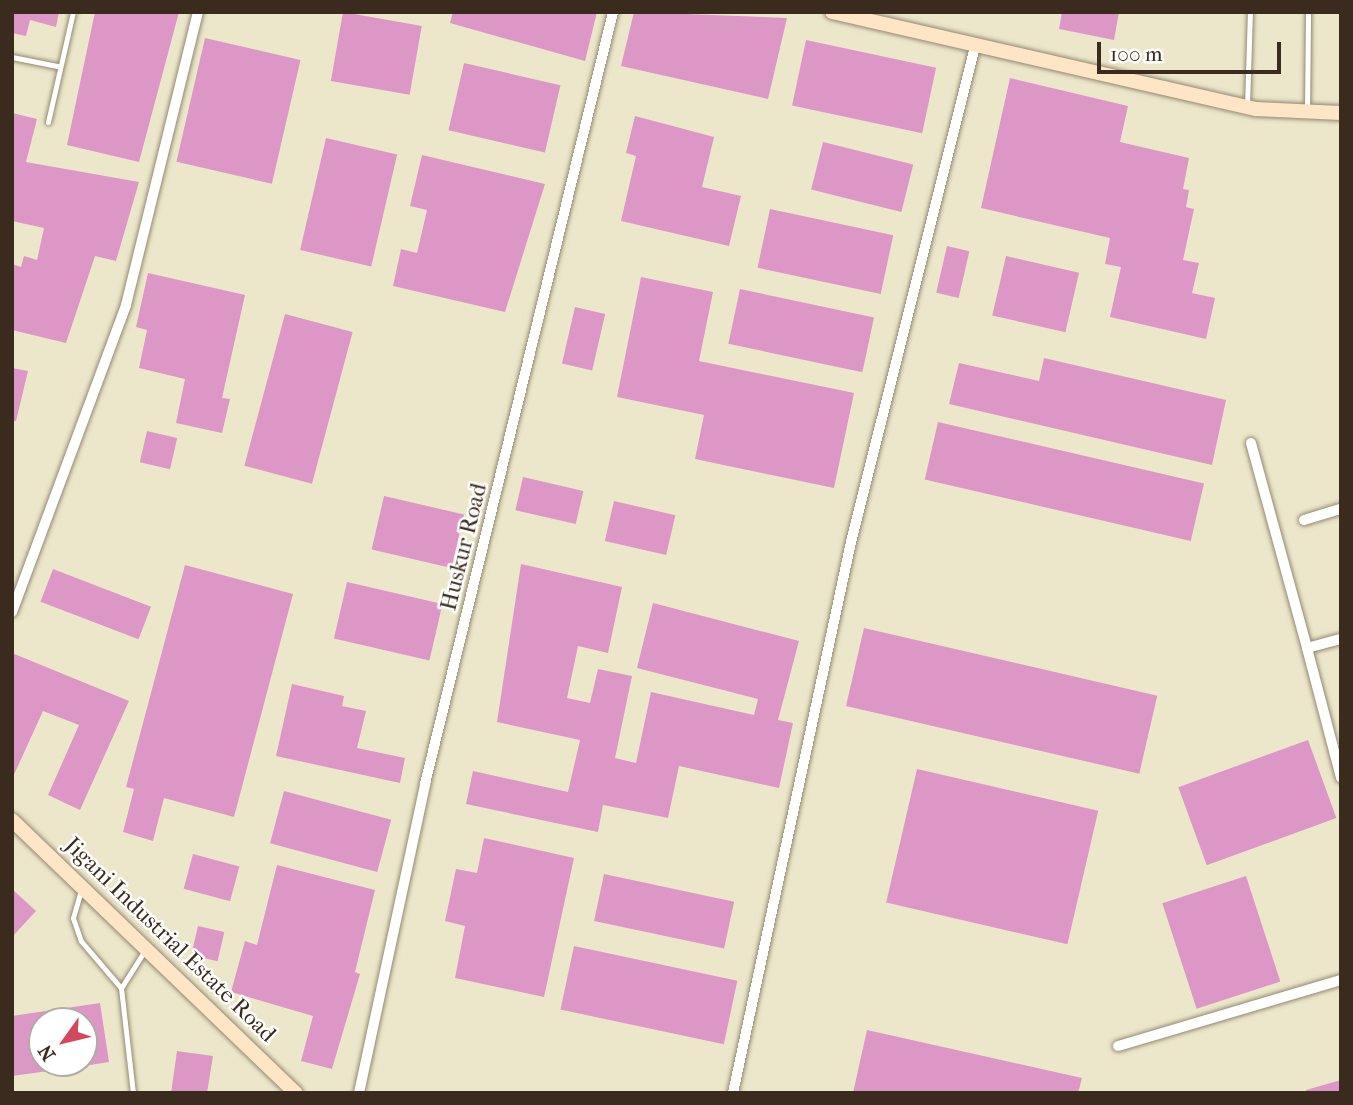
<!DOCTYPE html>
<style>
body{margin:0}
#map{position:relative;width:1353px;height:1105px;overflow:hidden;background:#ece7ca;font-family:"IM FELL French Canon",serif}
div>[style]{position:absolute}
.building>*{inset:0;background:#dd97c7;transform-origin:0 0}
.roads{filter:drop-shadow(0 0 2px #948874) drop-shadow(0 0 2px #948874)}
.lane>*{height:5px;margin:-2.5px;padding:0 2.5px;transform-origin:2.5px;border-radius:2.5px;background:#fff}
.street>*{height:10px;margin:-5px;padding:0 5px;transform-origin:5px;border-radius:5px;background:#fff}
.secondary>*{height:14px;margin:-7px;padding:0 7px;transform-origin:7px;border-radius:7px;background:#fee5c5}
span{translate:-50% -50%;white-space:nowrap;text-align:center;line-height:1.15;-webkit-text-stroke:5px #fff;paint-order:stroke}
.street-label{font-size:23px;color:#3b2a1e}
.frame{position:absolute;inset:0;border:14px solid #3b2a1e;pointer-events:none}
.north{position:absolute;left:28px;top:1007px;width:70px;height:70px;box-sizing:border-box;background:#fff;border:2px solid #b1aaa5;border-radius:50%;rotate:236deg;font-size:19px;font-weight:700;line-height:28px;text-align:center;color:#3b2a1e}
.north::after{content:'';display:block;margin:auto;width:24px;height:32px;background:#d1495b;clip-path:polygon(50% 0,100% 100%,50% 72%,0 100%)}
.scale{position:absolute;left:1097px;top:42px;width:184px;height:32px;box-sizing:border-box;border:4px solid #3b2a1e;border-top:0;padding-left:9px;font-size:21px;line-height:24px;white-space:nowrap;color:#3b2a1e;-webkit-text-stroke:5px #fff;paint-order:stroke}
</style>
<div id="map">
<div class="building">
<div style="clip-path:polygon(12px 12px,59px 12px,56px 27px,30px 20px,26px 36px,12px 33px)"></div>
<div style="clip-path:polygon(95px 12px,179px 12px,139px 162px,67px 145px)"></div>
<div style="left:343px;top:12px;width:80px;height:70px;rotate:10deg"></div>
<div style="clip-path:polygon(453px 12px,597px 12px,585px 61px,450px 23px)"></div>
<div style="clip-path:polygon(634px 12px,787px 18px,768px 99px,621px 66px)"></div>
<div style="clip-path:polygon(1062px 12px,1119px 12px,1114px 40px,1059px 29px)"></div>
<div style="left:205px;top:38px;width:98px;height:127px;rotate:13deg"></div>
<div style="left:806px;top:40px;width:133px;height:67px;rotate:12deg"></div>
<div style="left:464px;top:63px;width:99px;height:69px;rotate:13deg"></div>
<div style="clip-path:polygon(1010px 78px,1128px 106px,1120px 142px,1189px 158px,1183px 189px,1189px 190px,1186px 207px,1194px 209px,1183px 260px,1199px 263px,1192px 293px,1215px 298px,1206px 339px,1110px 317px,1121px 267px,1105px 264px,1110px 238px,981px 208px)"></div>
<div style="clip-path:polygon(12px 113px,37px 119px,26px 162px,139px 182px,116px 261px,95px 256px,66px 343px,12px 330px,12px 264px,21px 267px,24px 256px,37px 260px,44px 228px,12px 221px)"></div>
<div style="clip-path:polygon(635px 116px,714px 137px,702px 187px,741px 196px,729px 246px,621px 221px,636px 156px,626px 153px)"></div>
<div style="left:326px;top:138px;width:73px;height:115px;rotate:13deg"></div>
<div style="left:823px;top:142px;width:93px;height:49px;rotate:14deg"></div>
<div style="clip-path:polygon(422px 155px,545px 184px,505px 312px,393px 286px,401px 249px,417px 253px,427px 210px,410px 206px)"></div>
<div style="left:770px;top:209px;width:126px;height:60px;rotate:12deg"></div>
<div style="left:947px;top:246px;width:23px;height:48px;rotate:13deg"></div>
<div style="left:1006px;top:256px;width:75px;height:61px;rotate:13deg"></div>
<div style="clip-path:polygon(148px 273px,245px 295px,222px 398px,230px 399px,222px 433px,176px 423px,185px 379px,139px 368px,147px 330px,136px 327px)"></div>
<div style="clip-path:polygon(641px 277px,713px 292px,699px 361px,854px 393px,834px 488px,695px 459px,704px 415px,617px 397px)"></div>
<div style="left:740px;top:289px;width:137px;height:56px;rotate:12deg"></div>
<div style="left:575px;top:307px;width:31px;height:58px;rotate:13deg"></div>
<div style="left:285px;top:314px;width:70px;height:157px;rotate:15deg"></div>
<div style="clip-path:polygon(1044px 358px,1226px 400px,1212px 465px,949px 404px,959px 363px,1039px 381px)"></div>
<div style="clip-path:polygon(12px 368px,28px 371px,16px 421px,12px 421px)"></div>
<div style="left:938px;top:422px;width:273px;height:59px;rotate:13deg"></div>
<div style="left:147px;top:431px;width:31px;height:32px;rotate:13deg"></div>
<div style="left:523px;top:477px;width:62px;height:34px;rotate:13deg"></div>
<div style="left:384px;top:496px;width:82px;height:55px;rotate:13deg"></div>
<div style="left:614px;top:501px;width:63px;height:41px;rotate:13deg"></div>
<div style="clip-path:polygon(521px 564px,622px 587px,608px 653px,578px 646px,567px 698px,590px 703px,598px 669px,632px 676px,615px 758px,636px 763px,651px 692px,754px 715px,758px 699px,637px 668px,653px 603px,799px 641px,778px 720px,793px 723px,779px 788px,679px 766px,668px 818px,603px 805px,598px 832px,466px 804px,473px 771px,568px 792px,580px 740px,497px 722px)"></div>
<div style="clip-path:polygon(185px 565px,293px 594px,234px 817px,164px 798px,153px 841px,123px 832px,134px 789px,126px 787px)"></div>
<div style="left:53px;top:569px;width:105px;height:35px;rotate:21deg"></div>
<div style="left:347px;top:582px;width:98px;height:58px;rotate:13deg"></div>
<div style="left:864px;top:628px;width:301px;height:80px;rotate:13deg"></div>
<div style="clip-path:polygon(12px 653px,129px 701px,80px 810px,48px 795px,79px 725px,43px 711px,12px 779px)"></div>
<div style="clip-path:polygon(292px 684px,344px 696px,342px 706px,366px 711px,357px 748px,405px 758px,400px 783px,276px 756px)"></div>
<div style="left:1308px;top:740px;width:83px;height:138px;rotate:70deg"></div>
<div style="left:917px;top:769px;width:186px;height:137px;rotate:13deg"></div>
<div style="left:284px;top:791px;width:111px;height:54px;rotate:15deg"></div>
<div style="clip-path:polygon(484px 838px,574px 858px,544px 997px,455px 978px,465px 926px,445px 921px,456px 869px,477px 873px)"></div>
<div style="left:193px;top:854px;width:48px;height:36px;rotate:15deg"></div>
<div style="clip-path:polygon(277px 865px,375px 890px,355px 972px,360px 974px,332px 1069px,301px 1061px,313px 1016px,231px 992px,245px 941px,257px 945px)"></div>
<div style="left:604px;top:874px;width:133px;height:48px;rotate:12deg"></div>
<div style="left:1246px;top:876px;width:111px;height:88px;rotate:72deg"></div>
<div style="clip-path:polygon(12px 889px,36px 911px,12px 937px)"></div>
<div style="left:198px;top:926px;width:27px;height:30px;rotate:13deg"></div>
<div style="left:574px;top:946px;width:167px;height:65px;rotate:12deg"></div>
<div style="clip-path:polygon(100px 1003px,109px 1062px,84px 1066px,84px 1021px,42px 1021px,42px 1063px,62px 1063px,63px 1069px,12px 1076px,12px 1016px)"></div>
<div style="clip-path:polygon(867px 1030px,1082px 1078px,1078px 1093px,853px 1093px)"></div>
<div style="clip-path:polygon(177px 1051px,213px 1056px,207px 1093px,171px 1093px)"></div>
<div style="clip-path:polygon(1341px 1080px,1341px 1093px,1307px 1093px,1306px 1090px)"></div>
</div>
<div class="roads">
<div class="lane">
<div style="left:12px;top:57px;width:46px;rotate:11.3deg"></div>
<div style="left:1247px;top:106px;width:94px;rotate:-88.2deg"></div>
<div style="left:1307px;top:111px;width:99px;rotate:-89.4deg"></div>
<div style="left:48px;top:122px;width:113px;rotate:-77.2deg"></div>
<div style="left:81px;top:890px;width:29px;rotate:106deg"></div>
<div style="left:73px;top:918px;width:24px;rotate:71deg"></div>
<div style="left:81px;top:941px;width:62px;rotate:49.6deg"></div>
<div style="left:133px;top:1093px;width:106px;rotate:-96.5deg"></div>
<div style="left:121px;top:988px;width:45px;rotate:-57.7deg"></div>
</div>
<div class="street">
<div style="left:1251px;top:443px;width:213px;rotate:74.7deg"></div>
<div style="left:1307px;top:648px;width:35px;rotate:-15deg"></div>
<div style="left:1304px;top:520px;width:39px;rotate:-17deg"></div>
<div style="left:12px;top:612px;width:327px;rotate:-69.6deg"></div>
<div style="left:126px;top:305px;width:302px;rotate:-76.2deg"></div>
<div style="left:1307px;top:648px;width:134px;rotate:75.3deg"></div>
<div style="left:1118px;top:1046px;width:233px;rotate:-16.5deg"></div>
<div style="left:359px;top:1093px;width:316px;rotate:-77.9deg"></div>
<div style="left:425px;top:784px;width:795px;rotate:-76.31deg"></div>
<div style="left:733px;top:1093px;width:563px;rotate:-77.91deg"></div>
<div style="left:851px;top:542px;width:514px;rotate:-75.94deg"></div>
</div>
<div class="secondary">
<div style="left:832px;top:12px;width:435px;rotate:12.9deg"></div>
<div style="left:1256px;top:109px;width:85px;rotate:2.7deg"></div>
<div style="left:12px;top:820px;width:394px;rotate:43.9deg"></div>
</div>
</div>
<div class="street-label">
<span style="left:464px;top:547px;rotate:-76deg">Huskur Road</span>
<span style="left:170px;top:940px;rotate:44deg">Jigani Industrial Estate Road</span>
</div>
<div class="frame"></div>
<div class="north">N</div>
<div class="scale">100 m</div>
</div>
